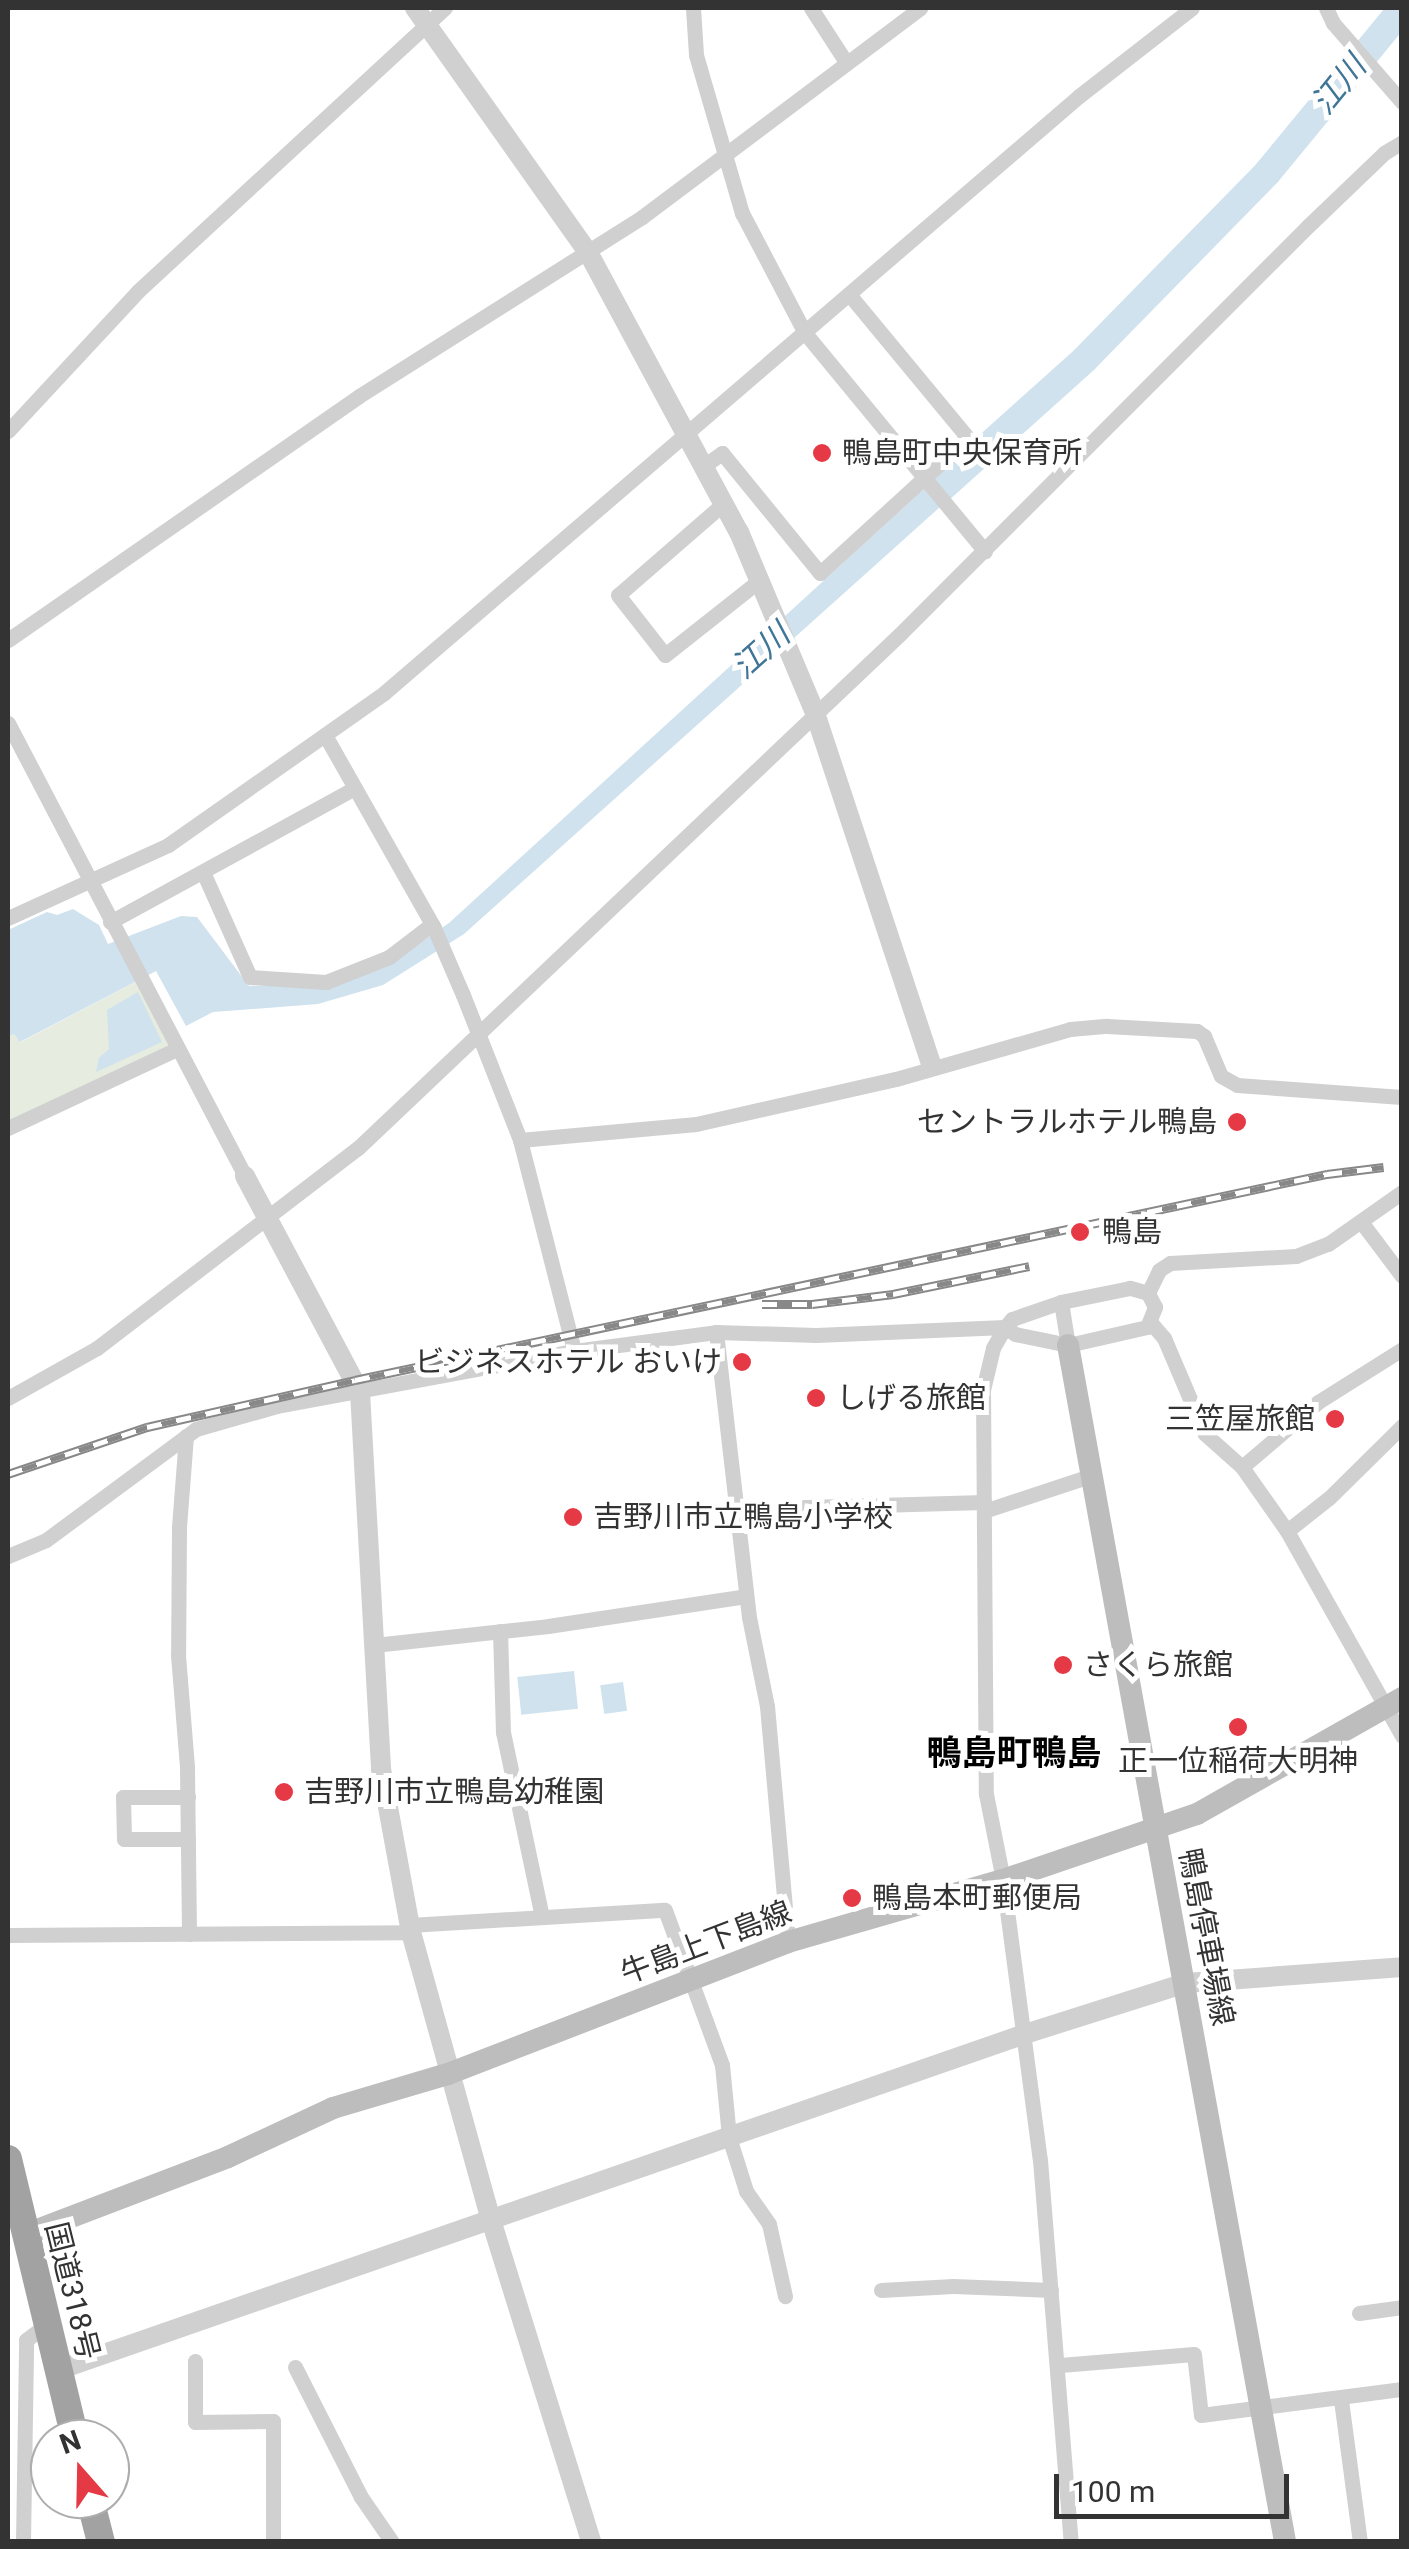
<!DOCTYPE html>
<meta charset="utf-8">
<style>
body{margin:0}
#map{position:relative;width:1409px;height:2549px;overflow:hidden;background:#fff;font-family:Roboto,"Noto Sans JP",sans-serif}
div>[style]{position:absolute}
.green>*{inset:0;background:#e6ecdf}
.water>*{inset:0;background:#cfe2ee;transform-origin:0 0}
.river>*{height:28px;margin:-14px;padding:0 14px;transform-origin:14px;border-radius:14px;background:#cfe2ee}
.minor>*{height:15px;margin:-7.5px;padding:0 7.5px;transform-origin:7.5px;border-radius:7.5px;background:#d0d0d0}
.tertiary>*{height:20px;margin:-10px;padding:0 10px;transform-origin:10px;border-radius:10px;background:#d0d0d0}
.secondary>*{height:22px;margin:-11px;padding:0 11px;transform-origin:11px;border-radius:11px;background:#bdbdbd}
.trunk>*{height:28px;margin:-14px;padding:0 14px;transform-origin:14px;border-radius:14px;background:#a2a2a2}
.rail>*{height:9px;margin-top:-4.5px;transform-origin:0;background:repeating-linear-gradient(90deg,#fff 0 15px,#888 0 30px);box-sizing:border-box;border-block:2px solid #888}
.dots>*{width:28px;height:28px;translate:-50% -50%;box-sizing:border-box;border:5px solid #fff;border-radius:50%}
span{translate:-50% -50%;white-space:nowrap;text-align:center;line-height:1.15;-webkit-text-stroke:10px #fff;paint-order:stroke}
.poi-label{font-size:30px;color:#333}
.left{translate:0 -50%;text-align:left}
.right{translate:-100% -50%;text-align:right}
.street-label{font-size:30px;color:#333}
.water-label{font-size:32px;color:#3f7597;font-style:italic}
.quarter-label{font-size:35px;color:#000;font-weight:700}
.frame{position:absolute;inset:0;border:10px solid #333;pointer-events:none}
.north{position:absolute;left:30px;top:2419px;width:100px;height:100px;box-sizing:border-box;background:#fff;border:2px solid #adadad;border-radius:50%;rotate:340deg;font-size:28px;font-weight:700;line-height:40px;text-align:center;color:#333}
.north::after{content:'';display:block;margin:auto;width:35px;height:45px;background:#e63946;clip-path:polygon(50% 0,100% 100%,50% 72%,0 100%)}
.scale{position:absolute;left:1054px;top:2474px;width:235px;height:45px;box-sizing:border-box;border:5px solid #333;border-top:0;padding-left:12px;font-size:30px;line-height:35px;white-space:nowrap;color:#333;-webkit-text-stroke:8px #fff;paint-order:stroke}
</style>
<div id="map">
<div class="green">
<div style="clip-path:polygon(141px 979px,177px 1049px,8px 1127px,8px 1037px,14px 1034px,21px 1042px)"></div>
</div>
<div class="water">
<div style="clip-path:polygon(958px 458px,969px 481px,464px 934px,383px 985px,318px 1004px,213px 1012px,186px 1026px,156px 971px,20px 1042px,14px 1034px,8px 1037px,8px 930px,47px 912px,57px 915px,73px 909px,99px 925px,108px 944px,181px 916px,197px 917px,249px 986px,333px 986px,385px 967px,449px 923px)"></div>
<div style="clip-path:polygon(138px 992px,162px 1042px,96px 1072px,99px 1058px,109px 1049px,107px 1010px)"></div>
<div style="left:574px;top:1671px;width:38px;height:57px;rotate:84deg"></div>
<div style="left:623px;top:1682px;width:29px;height:23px;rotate:82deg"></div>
</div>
<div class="river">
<div style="left:937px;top:492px;width:199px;rotate:-41.9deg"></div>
<div style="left:1085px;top:359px;width:260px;rotate:-45.6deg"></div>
<div style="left:1267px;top:173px;width:212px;rotate:-50.5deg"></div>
</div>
<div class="minor">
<div style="left:693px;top:8px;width:47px;rotate:86.3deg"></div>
<div style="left:696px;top:55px;width:165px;rotate:73.8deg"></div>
<div style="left:742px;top:213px;width:136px;rotate:62.3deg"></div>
<div style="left:805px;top:333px;width:283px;rotate:50.5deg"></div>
<div style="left:811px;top:8px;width:64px;rotate:57.1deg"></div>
<div style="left:1326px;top:8px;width:17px;rotate:65deg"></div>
<div style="left:1333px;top:23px;width:105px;rotate:48.9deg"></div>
<div style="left:8px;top:431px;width:191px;rotate:-47.1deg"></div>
<div style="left:138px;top:291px;width:418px;rotate:-42.7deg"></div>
<div style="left:705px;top:465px;width:21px;rotate:-35deg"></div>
<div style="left:722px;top:453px;width:155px;rotate:50.8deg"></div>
<div style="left:820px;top:573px;width:200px;rotate:-42.4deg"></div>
<div style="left:968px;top:438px;width:187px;rotate:-129.6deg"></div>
<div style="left:724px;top:503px;width:140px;rotate:139deg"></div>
<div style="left:618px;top:595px;width:76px;rotate:51.9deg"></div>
<div style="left:665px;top:655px;width:121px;rotate:-38.3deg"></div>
<div style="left:8px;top:640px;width:427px;rotate:-34.8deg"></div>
<div style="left:359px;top:396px;width:335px;rotate:-32.3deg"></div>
<div style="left:642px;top:217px;width:348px;rotate:-36.9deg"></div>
<div style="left:8px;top:723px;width:511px;rotate:62.38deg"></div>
<div style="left:325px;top:735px;width:222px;rotate:60.5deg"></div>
<div style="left:434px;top:928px;width:73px;rotate:66.6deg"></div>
<div style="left:463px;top:995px;width:156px;rotate:68.5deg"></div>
<div style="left:520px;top:1140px;width:218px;rotate:75.6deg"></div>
<div style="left:203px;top:872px;width:115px;rotate:65.9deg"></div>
<div style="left:250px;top:977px;width:76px;rotate:3.8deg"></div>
<div style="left:326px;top:982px;width:68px;rotate:-21.6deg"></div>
<div style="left:389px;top:957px;width:54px;rotate:-37.5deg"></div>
<div style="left:8px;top:918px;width:176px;rotate:-24.5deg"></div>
<div style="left:168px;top:845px;width:264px;rotate:-35.1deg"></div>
<div style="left:384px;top:693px;width:916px;rotate:-40.66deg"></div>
<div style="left:1079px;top:96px;width:143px;rotate:-37.9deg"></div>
<div style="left:110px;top:922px;width:279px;rotate:-28.7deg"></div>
<div style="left:8px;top:1128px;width:187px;rotate:-25.1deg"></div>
<div style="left:520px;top:1140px;width:177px;rotate:-5.2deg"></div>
<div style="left:696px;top:1124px;width:205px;rotate:-12.7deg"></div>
<div style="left:896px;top:1079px;width:181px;rotate:-16deg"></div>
<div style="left:1070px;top:1029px;width:37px;rotate:-5deg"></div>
<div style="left:1107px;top:1026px;width:90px;rotate:3.2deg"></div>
<div style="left:1197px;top:1031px;width:9px;rotate:36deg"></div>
<div style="left:1204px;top:1036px;width:43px;rotate:67deg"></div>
<div style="left:1221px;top:1076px;width:18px;rotate:29deg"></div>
<div style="left:1237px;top:1085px;width:165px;rotate:4.2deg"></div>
<div style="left:1362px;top:1223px;width:66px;rotate:53deg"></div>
<div style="left:1148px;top:1293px;width:25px;rotate:-64deg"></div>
<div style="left:1159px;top:1270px;width:13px;rotate:-32deg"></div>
<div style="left:1170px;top:1263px;width:126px;rotate:-3.2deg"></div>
<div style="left:1296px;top:1256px;width:34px;rotate:-21deg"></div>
<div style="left:1328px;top:1244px;width:90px;rotate:-35.1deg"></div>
<div style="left:1061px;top:1302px;width:44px;rotate:80.8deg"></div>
<div style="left:1151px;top:1323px;width:20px;rotate:49deg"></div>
<div style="left:1164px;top:1338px;width:104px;rotate:66.9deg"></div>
<div style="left:1205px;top:1434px;width:50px;rotate:41.7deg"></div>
<div style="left:1242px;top:1467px;width:78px;rotate:54.9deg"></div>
<div style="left:1287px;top:1531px;width:235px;rotate:60.7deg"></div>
<div style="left:716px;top:1332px;width:287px;rotate:83.4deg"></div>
<div style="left:749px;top:1617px;width:91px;rotate:78.6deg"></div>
<div style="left:767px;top:1706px;width:237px;rotate:84.9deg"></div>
<div style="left:8px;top:1398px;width:102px;rotate:-29.3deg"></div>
<div style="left:97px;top:1348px;width:329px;rotate:-37.5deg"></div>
<div style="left:358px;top:1148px;width:747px;rotate:-43.48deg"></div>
<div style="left:900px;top:634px;width:577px;rotate:-45deg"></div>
<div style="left:1308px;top:226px;width:105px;rotate:-43.8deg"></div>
<div style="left:1384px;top:153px;width:21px;rotate:-31deg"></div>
<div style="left:186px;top:1436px;width:91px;rotate:94.4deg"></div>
<div style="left:179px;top:1527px;width:128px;rotate:90.4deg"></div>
<div style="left:178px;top:1655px;width:113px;rotate:85.4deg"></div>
<div style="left:187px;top:1768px;width:166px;rotate:89.3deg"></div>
<div style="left:1242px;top:1467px;width:100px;rotate:-40.5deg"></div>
<div style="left:1318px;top:1402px;width:99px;rotate:-32.2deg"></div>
<div style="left:737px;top:1509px;width:247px;rotate:-1.6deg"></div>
<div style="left:984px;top:1511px;width:112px;rotate:-18.3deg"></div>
<div style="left:1287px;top:1531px;width:53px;rotate:-38.2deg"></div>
<div style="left:1329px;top:1498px;width:103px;rotate:-44.6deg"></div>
<div style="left:8px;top:1556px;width:41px;rotate:-22.8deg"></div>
<div style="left:46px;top:1540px;width:187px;rotate:-36.5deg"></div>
<div style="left:196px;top:1429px;width:84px;rotate:-15.9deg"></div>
<div style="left:277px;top:1406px;width:302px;rotate:-10.5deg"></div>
<div style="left:574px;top:1351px;width:143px;rotate:-7.6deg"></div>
<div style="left:716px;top:1332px;width:100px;rotate:1.7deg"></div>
<div style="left:816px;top:1335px;width:189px;rotate:-2.4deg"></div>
<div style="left:1005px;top:1327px;width:12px;rotate:35deg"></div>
<div style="left:1015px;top:1334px;width:54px;rotate:11.7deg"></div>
<div style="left:1068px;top:1345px;width:81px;rotate:-12.8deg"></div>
<div style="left:1147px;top:1327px;width:22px;rotate:-68deg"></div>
<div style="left:1155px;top:1307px;width:16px;rotate:-117deg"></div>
<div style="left:1148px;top:1293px;width:19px;rotate:-164deg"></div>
<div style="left:1130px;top:1288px;width:70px;rotate:168.5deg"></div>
<div style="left:1061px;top:1302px;width:52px;rotate:160.9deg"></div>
<div style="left:1012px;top:1319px;width:11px;rotate:131deg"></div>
<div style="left:1005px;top:1327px;width:24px;rotate:120deg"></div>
<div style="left:993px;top:1348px;width:43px;rotate:103.4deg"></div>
<div style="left:983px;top:1390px;width:404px;rotate:89.6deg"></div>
<div style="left:986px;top:1794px;width:88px;rotate:78.8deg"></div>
<div style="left:1003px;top:1880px;width:282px;rotate:82.5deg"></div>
<div style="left:1040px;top:2160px;width:383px;rotate:85.4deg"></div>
<div style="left:500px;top:1631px;width:101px;rotate:88.3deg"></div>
<div style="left:503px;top:1732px;width:189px;rotate:78.1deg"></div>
<div style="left:374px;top:1645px;width:175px;rotate:-6.2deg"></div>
<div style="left:548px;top:1626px;width:200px;rotate:-8.6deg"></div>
<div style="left:188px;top:1797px;width:65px;rotate:180deg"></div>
<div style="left:123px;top:1797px;width:42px;rotate:88.6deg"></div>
<div style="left:124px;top:1839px;width:64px"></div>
<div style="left:409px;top:1925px;width:256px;rotate:-3.4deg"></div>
<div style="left:665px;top:1910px;width:165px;rotate:69.8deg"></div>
<div style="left:722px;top:2065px;width:72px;rotate:84.4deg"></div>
<div style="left:729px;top:2137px;width:57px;rotate:72.5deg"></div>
<div style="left:746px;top:2191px;width:40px;rotate:55.1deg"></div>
<div style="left:769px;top:2224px;width:74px;rotate:77.5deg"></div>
<div style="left:8px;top:1935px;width:403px;rotate:-0.4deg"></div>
<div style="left:881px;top:2290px;width:72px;rotate:-3.2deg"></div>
<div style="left:953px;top:2286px;width:98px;rotate:2.3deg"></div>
<div style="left:1359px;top:2313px;width:43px;rotate:-7.9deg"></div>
<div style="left:195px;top:2361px;width:61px;rotate:90deg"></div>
<div style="left:195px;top:2422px;width:78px;rotate:-0.7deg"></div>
<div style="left:273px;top:2421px;width:121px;rotate:90deg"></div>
<div style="left:1060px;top:2365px;width:134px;rotate:-4.7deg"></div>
<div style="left:1194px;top:2354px;width:61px;rotate:83.5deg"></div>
<div style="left:1201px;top:2415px;width:203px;rotate:-7.4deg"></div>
<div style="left:295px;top:2367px;width:146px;rotate:63.1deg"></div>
<div style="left:361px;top:2497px;width:55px;rotate:55.4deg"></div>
<div style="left:1341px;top:2400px;width:143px;rotate:82.4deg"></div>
<div style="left:23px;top:2542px;width:202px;rotate:-89.1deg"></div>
<div style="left:26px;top:2340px;width:25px;rotate:-37deg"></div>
</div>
<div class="tertiary">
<div style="left:415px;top:8px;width:301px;rotate:54.7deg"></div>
<div style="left:589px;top:254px;width:316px;rotate:61.7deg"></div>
<div style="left:739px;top:532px;width:196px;rotate:67.2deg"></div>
<div style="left:815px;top:713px;width:372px;rotate:71.7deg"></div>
<div style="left:245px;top:1176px;width:245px;rotate:62deg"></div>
<div style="left:360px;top:1392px;width:378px;rotate:86.8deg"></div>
<div style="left:381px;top:1769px;width:166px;rotate:79.6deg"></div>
<div style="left:411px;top:1932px;width:299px;rotate:74.5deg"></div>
<div style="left:491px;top:2220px;width:337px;rotate:72.7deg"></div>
<div style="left:58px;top:2370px;width:1024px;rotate:-19.16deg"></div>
<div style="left:1025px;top:2034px;width:169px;rotate:-17.6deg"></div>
<div style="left:1186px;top:1983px;width:217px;rotate:-4.2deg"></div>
</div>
<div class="secondary">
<div style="left:1068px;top:1345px;width:1217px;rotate:79.72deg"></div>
<div style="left:24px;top:2235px;width:218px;rotate:-20.9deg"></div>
<div style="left:228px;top:2157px;width:116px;rotate:-25deg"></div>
<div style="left:333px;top:2108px;width:120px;rotate:-16.5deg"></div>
<div style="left:448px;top:2074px;width:365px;rotate:-21.2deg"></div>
<div style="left:788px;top:1942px;width:224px;rotate:-16.1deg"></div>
<div style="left:1003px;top:1880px;width:205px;rotate:-18.8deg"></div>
<div style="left:1197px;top:1814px;width:236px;rotate:-29.5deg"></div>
</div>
<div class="trunk">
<div style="left:8px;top:2159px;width:288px;rotate:76.5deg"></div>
<div style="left:90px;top:2499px;width:44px;rotate:75.7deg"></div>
</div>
<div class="rail">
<div style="left:762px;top:1304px;width:50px"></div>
<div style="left:812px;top:1304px;width:82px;rotate:-7deg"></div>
<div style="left:893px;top:1294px;width:139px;rotate:-11.6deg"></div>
<div style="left:8px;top:1474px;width:147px;rotate:-18.7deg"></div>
<div style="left:147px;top:1427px;width:213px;rotate:-12.7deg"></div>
<div style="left:355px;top:1380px;width:994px;rotate:-11.97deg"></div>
<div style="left:1327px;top:1174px;width:57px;rotate:-7deg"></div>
</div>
<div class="dots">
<div style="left:822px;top:453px;background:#e63946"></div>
<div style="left:1237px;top:1122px;background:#e63946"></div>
<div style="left:1080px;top:1232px;background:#e63946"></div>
<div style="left:742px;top:1362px;background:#e63946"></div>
<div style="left:816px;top:1398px;background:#e63946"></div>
<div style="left:1335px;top:1419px;background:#e63946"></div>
<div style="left:573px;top:1517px;background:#e63946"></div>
<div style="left:1063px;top:1665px;background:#e63946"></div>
<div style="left:1238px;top:1727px;background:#e63946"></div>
<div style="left:284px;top:1792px;background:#e63946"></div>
<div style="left:852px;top:1898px;background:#e63946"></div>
</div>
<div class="poi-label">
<span class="left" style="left:842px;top:453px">鴨島町中央保育所</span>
<span class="right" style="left:1217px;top:1122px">セントラルホテル鴨島</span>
<span class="left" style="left:1102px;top:1232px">鴨島</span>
<span class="right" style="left:722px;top:1362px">ビジネスホテル おいけ</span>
<span class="left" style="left:836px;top:1398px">しげる旅館</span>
<span class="right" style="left:1315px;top:1419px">三笠屋旅館</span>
<span class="left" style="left:593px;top:1517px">吉野川市立鴨島小学校</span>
<span class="left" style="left:1083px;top:1665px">さくら旅館</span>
<span style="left:1238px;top:1761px">正一位稲荷大明神</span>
<span class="left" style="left:304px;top:1792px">吉野川市立鴨島幼稚園</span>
<span class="left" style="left:872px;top:1898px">鴨島本町郵便局</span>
</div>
<div class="street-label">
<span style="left:1206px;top:1937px;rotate:79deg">鴨島停車場線</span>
<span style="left:706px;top:1943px;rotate:-21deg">牛島上下島線</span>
<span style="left:72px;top:2291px;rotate:76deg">国道318号</span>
</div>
<div class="water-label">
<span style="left:1339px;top:85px;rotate:-51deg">江川</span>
<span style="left:761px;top:651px;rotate:-42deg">江川</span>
</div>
<div class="quarter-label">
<span style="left:1014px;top:1754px">鴨島町鴨島</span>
</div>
<div class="frame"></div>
<div class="north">N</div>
<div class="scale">100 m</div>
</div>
